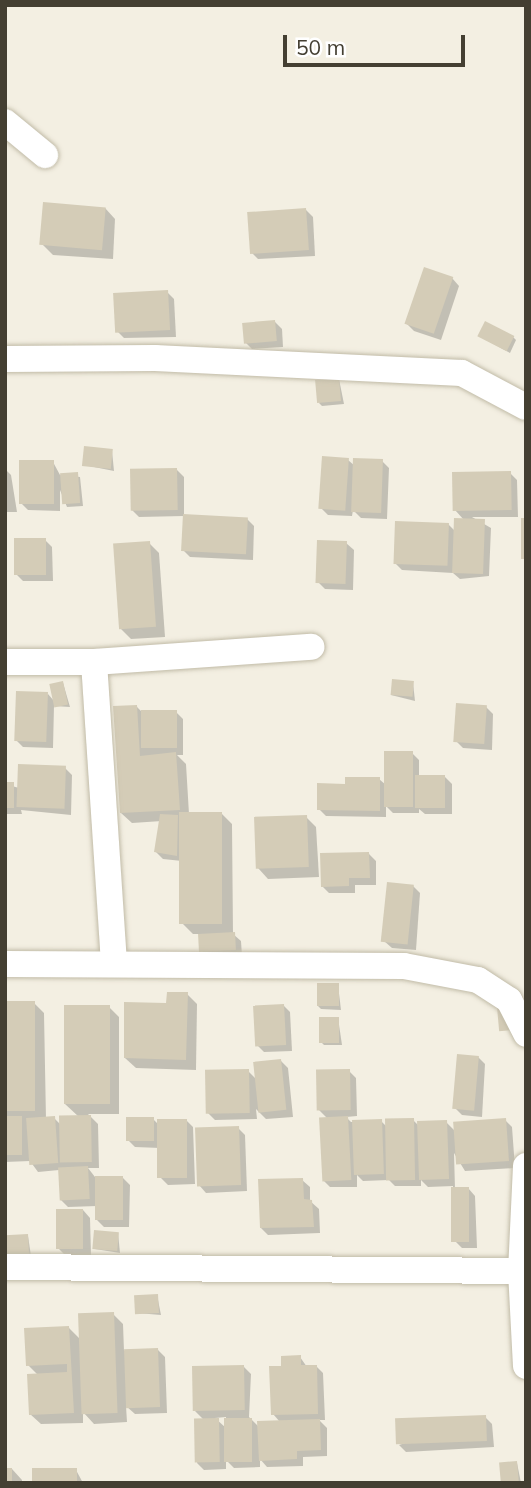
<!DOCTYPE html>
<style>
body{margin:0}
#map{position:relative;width:531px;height:1488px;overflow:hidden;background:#f3efe2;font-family:Mulish,sans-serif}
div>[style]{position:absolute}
.shadow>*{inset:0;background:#0003}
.building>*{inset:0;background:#d4ccb7;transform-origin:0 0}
.roads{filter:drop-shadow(0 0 2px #c1bba7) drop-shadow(0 0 2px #c1bba7)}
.street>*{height:26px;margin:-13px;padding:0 13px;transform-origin:13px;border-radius:13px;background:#fff}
span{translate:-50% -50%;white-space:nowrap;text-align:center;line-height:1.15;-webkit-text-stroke:6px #fff;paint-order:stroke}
.frame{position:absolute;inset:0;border:7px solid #443f32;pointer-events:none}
.scale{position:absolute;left:283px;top:35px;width:182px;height:32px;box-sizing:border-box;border:4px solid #443f32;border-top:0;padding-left:9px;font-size:21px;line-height:24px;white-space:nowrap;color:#443f32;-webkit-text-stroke:5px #fff;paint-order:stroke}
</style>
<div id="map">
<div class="shadow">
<div style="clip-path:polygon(105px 208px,115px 219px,113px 259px,53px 255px,42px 244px)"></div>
<div style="clip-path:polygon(306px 210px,313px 217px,315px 256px,258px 259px,251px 252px)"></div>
<div style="clip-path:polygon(452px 278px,459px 286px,441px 340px,414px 331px,407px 324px)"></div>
<div style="clip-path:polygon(167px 292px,174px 299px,176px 337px,124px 338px,117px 331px)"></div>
<div style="clip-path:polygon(275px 322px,282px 329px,283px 347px,252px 349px,245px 342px)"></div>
<div style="clip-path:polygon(479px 336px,513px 337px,516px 340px,510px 353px)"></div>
<div style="clip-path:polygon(339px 379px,344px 404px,322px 406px,319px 403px)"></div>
<div style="clip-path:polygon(112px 451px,114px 471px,84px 465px)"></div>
<div style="clip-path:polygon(348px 460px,355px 466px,382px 461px,389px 468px,387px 519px,361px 518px,353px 510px,352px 516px,328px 515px,321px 508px)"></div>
<div style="clip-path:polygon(53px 462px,60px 475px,80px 477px,83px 506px,67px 507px,60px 490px,60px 511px,28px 510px,21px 503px)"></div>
<div style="clip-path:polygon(5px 469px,11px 475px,17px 512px,5px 512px)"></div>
<div style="clip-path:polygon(177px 470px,184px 477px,184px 516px,139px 517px,132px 510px)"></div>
<div style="clip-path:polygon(510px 473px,517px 480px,518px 517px,472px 517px,491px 528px,489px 576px,460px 579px,453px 573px,402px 570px,395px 563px,448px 524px,455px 531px,464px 520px,455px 510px)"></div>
<div style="clip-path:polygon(247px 519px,254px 526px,253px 560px,190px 557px,183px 550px)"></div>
<div style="clip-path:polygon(45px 540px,52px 547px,53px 581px,23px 581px,16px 574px)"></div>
<div style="clip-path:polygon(149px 543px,159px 553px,165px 637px,131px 639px,121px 629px)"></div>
<div style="clip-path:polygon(346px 543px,354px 550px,353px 590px,325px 589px,318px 582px)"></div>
<div style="clip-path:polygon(63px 683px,70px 707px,54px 706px,53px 748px,23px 747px,16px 740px,48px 694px,54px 701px)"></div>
<div style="clip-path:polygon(413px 683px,415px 701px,391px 695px)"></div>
<div style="clip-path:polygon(137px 707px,142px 712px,176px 712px,183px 719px,183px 755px,177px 755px,186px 764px,189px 814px,222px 814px,232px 824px,233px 934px,241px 941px,242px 956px,208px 957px,201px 950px,200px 934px,193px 934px,182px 923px,182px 861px,163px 859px,156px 852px,162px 821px,132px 823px,121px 813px)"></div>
<div style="clip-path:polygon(486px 707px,493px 714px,492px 750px,463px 748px,456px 741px)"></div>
<div style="clip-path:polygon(412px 753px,419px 760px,419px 777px,444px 776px,452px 784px,452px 814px,425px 814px,419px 809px,419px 813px,393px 813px,386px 806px,386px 817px,326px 816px,319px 809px,347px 785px,379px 779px,386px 785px)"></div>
<div style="clip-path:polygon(65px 768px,72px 775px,71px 815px,21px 810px,22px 814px,5px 814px,5px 784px,19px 788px)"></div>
<div style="clip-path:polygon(306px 817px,316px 827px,319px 877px,268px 879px,258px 868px)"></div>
<div style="clip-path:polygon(369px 854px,376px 861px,376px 885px,355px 885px,355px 893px,329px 893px,322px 886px)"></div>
<div style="clip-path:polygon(413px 886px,420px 893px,416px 950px,392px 948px,384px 941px)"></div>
<div style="clip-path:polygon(338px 985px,341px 1010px,321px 1009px,318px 1006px)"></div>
<div style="clip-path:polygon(187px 994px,197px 1004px,196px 1070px,136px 1068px,125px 1058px,168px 1005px)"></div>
<div style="clip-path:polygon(5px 1003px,34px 1003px,44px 1013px,46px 1119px,54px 1118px,61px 1125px,79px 1117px,65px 1104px,109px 1007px,119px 1017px,119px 1114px,88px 1114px,98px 1124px,99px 1168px,88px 1168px,95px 1177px,123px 1178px,130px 1185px,129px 1227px,104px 1227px,97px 1220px,97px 1206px,68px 1207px,61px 1200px,59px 1170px,38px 1172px,30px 1161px,5px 1162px)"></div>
<div style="clip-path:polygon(283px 1005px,290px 1012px,292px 1051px,264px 1052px,257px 1045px)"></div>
<div style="clip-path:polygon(338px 1018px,342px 1045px,324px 1045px,321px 1042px)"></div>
<div style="clip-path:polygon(478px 1057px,485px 1064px,482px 1117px,462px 1115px,455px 1108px)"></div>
<div style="clip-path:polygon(281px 1061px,288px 1068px,293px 1117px,266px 1119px,256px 1109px,257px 1119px,215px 1120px,208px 1113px,248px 1071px,256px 1079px)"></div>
<div style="clip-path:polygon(349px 1071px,356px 1078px,357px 1116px,346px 1117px,351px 1122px,381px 1121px,387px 1127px,413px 1120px,419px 1126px,446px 1122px,455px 1131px,505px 1120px,512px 1127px,515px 1168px,465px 1171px,454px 1153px,455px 1189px,468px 1188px,475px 1196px,477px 1248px,462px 1248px,455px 1241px,453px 1186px,428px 1187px,421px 1180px,421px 1186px,395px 1186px,389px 1180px,363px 1181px,357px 1175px,357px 1187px,330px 1187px,323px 1180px,328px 1119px,319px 1110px)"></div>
<div style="clip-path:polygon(153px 1119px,159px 1125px,186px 1120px,193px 1127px,195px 1184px,168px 1185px,161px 1178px,160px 1148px,135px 1147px,128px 1140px)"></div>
<div style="clip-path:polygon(238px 1128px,245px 1135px,247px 1191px,206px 1193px,199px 1185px)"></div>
<div style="clip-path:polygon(302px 1180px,310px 1187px,310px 1201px,319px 1209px,320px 1233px,268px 1235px,261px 1228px)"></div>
<div style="clip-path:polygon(83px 1210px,90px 1218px,91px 1255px,66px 1256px,59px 1249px)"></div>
<div style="clip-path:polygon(118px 1233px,120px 1253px,95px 1249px)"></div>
<div style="clip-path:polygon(28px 1236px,31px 1256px,5px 1256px)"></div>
<div style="clip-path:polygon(157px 1295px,161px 1315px,137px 1313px)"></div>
<div style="clip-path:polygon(113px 1314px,123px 1324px,124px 1351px,158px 1350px,165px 1357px,167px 1413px,135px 1414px,126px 1406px,127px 1422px,94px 1424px,83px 1412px,83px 1423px,41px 1424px,30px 1414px,38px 1375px,28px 1365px,69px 1328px,81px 1340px)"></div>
<div style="clip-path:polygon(evenodd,300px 1357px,307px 1367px,316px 1366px,323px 1373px,325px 1420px,319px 1420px,327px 1428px,327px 1456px,303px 1457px,303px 1466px,267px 1467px,260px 1459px,260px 1467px,234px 1468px,226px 1460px,226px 1469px,204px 1470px,197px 1463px,204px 1420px,195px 1411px,244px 1367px,251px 1374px,249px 1417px,259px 1427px,280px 1422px,273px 1414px,283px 1367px,300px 1357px,226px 1417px,226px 1428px,215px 1418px,226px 1417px)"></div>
<div style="clip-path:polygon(485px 1417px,492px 1424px,494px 1447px,406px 1452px,399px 1445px)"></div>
<div style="clip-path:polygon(517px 1463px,521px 1483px,502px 1483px)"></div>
<div style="clip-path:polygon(12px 1469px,22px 1480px,22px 1483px,5px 1483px)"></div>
<div style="clip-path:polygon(76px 1470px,83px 1483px,34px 1483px)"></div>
</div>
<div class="building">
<div style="left:43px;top:202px;width:63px;height:43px;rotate:5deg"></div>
<div style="left:306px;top:208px;width:42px;height:59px;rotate:86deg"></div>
<div style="left:424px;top:267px;width:31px;height:60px;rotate:19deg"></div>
<div style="left:168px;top:290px;width:40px;height:55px;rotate:87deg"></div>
<div style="left:275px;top:320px;width:21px;height:33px;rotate:85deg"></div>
<div style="left:485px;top:321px;width:33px;height:17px;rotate:27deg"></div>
<div style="left:339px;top:378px;width:23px;height:24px;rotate:85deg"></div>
<div style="left:84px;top:446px;width:29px;height:20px;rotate:6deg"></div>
<div style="left:322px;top:456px;width:27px;height:53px;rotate:4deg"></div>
<div style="left:353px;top:458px;width:30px;height:54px;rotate:2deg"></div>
<div style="left:19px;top:460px;width:35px;height:44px"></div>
<div style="left:177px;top:468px;width:42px;height:47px;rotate:89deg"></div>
<div style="left:511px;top:471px;width:39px;height:59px;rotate:89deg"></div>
<div style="left:78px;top:472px;width:31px;height:18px;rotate:86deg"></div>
<div style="left:183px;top:514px;width:65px;height:37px;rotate:3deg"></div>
<div style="left:454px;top:518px;width:31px;height:55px;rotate:2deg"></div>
<div style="left:521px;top:518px;width:5px;height:41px"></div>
<div style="left:395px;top:521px;width:54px;height:43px;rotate:2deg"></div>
<div style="left:14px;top:538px;width:32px;height:37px"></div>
<div style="left:317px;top:540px;width:30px;height:43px;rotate:2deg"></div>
<div style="left:150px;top:541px;width:86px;height:37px;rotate:86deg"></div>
<div style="left:392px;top:679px;width:22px;height:16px;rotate:5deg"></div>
<div style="left:63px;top:681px;width:24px;height:14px;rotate:78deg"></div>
<div style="left:16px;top:691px;width:32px;height:50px;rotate:2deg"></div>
<div style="left:456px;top:703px;width:31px;height:39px;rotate:4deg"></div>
<div style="clip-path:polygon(137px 705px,140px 756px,176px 752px,180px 810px,120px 813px,113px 706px)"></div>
<div style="left:141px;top:710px;width:36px;height:38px"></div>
<div style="left:384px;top:751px;width:29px;height:56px"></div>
<div style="left:18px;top:764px;width:48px;height:43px;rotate:2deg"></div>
<div style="left:415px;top:775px;width:30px;height:33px"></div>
<div style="clip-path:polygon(345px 777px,380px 777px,380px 811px,317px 810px,317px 783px,345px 784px)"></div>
<div style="left:5px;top:782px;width:9px;height:26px"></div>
<div style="left:179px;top:812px;width:43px;height:112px"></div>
<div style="clip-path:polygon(160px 814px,178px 815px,177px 856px,154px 852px)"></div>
<div style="left:307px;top:815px;width:52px;height:53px;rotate:88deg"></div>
<div style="clip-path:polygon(369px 852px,370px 878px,349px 878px,349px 886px,321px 887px,320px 853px)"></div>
<div style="left:387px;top:882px;width:27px;height:60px;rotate:6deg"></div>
<div style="left:235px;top:932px;width:18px;height:37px;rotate:87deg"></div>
<div style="left:317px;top:983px;width:22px;height:23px"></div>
<div style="clip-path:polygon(167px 992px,188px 992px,186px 1060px,124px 1058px,124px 1002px,166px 1003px)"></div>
<div style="left:5px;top:1001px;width:30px;height:110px"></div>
<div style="left:284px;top:1004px;width:41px;height:31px;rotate:87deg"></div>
<div style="left:64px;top:1005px;width:46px;height:99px"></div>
<div style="left:512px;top:1006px;width:24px;height:15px;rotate:85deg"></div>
<div style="left:319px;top:1017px;width:20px;height:26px"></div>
<div style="left:457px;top:1054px;width:22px;height:55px;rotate:5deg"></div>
<div style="left:281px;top:1059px;width:51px;height:28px;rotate:84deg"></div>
<div style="left:249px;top:1069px;width:44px;height:44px;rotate:89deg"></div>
<div style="left:350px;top:1069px;width:41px;height:34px;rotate:89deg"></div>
<div style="left:91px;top:1115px;width:47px;height:32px;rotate:89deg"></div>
<div style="left:5px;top:1116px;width:17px;height:39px"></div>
<div style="left:55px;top:1116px;width:47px;height:29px;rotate:86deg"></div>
<div style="left:348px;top:1116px;width:64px;height:29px;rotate:87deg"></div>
<div style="left:126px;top:1117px;width:28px;height:24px"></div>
<div style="left:414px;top:1118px;width:62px;height:29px;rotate:89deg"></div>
<div style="left:506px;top:1118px;width:43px;height:53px;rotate:86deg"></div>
<div style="left:157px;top:1119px;width:30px;height:59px"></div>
<div style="left:382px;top:1119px;width:55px;height:30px;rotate:88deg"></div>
<div style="left:447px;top:1120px;width:59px;height:30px;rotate:88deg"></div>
<div style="left:239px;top:1126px;width:59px;height:44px;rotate:88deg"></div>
<div style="left:88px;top:1166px;width:33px;height:30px;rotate:87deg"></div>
<div style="left:95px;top:1176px;width:28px;height:44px"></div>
<div style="clip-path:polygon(303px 1178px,304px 1199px,312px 1200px,314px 1227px,260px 1228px,258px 1179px)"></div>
<div style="left:451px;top:1187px;width:18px;height:55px"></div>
<div style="left:56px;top:1209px;width:27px;height:40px"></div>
<div style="left:94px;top:1230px;width:25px;height:19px;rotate:5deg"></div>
<div style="left:28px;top:1234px;width:20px;height:23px;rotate:87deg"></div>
<div style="left:158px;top:1294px;width:19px;height:24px;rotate:87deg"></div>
<div style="left:114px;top:1312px;width:101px;height:36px;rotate:88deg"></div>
<div style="clip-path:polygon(69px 1326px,74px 1413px,29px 1415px,27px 1374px,67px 1372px,67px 1364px,26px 1366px,24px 1328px)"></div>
<div style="left:158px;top:1348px;width:59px;height:34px;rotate:88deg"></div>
<div style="clip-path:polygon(301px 1355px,301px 1365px,317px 1365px,318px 1414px,271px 1415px,269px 1366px,281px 1366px,281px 1356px)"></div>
<div style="left:244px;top:1365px;width:45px;height:52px;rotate:89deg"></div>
<div style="left:486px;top:1415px;width:26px;height:91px;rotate:88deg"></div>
<div style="left:219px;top:1418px;width:44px;height:25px;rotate:89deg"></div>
<div style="left:224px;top:1418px;width:28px;height:44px"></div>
<div style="clip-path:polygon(320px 1419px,321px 1450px,297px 1451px,297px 1459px,259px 1461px,257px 1421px)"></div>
<div style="left:517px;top:1461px;width:22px;height:18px;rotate:85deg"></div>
<div style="left:5px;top:1468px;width:7px;height:15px"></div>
<div style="left:77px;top:1468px;width:15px;height:45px;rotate:90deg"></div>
</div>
<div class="roads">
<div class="street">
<div style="left:5px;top:122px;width:52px;rotate:39.5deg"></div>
<div style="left:5px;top:359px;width:150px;rotate:-0.4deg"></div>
<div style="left:155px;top:358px;width:307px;rotate:2.8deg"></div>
<div style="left:462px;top:373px;width:72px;rotate:28deg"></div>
<div style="left:5px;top:662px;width:89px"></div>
<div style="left:94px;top:662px;width:218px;rotate:-4deg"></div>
<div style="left:94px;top:662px;width:302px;rotate:86.2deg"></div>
<div style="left:5px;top:964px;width:399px;rotate:0.3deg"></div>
<div style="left:404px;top:966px;width:75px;rotate:10.7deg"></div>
<div style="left:478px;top:980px;width:37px;rotate:33deg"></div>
<div style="left:509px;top:1000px;width:38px;rotate:63deg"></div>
<div style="left:526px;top:1166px;width:105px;rotate:92.7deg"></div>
<div style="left:521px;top:1271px;width:95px;rotate:87deg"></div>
<div style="left:5px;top:1267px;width:516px;rotate:0.44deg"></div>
</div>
</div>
<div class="frame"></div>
<div class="scale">50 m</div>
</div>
